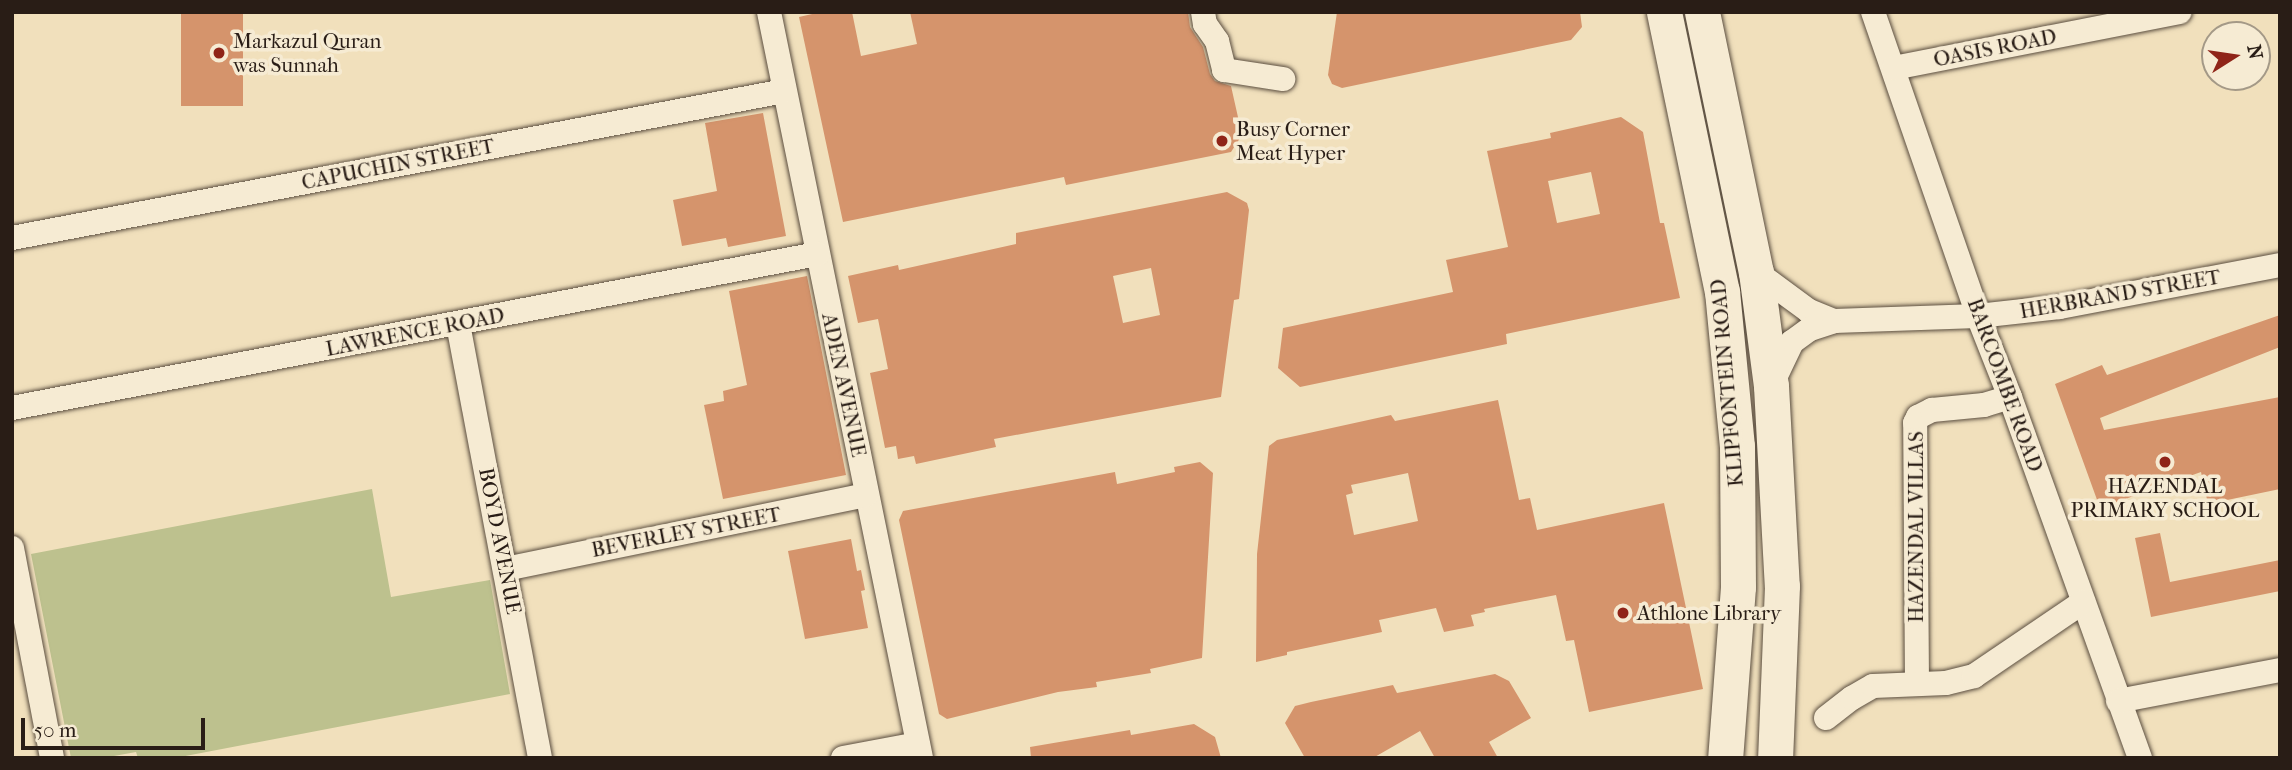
<!DOCTYPE html>
<style>
body{margin:0}
#map{position:relative;width:2292px;height:770px;overflow:hidden;background:#f1e0bc;font-family:"IM FELL French Canon",serif}
div>[style]{position:absolute}
.green>*{inset:0;background:#bdc18e}
.building>*{inset:0;background:#d5946c;transform-origin:0 0}
.roads{filter:drop-shadow(0 0 2px #5b4e40) drop-shadow(0 0 2px #5b4e40)}
.street>*{height:24px;margin:-12px;padding:0 12px;transform-origin:12px;border-radius:12px;background:#f6ebd3}
.secondary>*{height:35px;margin:-17.5px;padding:0 17.5px;transform-origin:17.5px;border-radius:17.5px;background:#f6ebd3}
.dots>*{width:19px;height:19px;translate:-50% -50%;box-sizing:border-box;border:4px solid #f6ebd3;border-radius:50%}
span{translate:-50% -50%;white-space:nowrap;text-align:center;line-height:1.15;-webkit-text-stroke:7px #f6ebd3;paint-order:stroke}
.poi-label{font-size:21px;color:#291d16}
.left{translate:0 -50%;text-align:left}
.street-label{font-size:21px;color:#291d16}
.frame{position:absolute;inset:0;border:14px solid #291d16;pointer-events:none}
.north{position:absolute;left:2201px;top:21px;width:70px;height:70px;box-sizing:border-box;background:#f6ebd3;border:2px solid #a49987;border-radius:50%;rotate:78deg;font-size:19px;font-weight:700;line-height:28px;text-align:center;color:#291d16}
.north::after{content:'';display:block;margin:auto;width:24px;height:32px;background:#8f2418;clip-path:polygon(50% 0,100% 100%,50% 72%,0 100%)}
.scale{position:absolute;left:21px;top:718px;width:184px;height:32px;box-sizing:border-box;border:4px solid #291d16;border-top:0;padding-left:9px;font-size:21px;line-height:24px;white-space:nowrap;color:#291d16;-webkit-text-stroke:5px #f6ebd3;paint-order:stroke}
</style>
<div id="map">
<div class="green">
<div style="clip-path:polygon(372px 489px,391px 597px,490px 580px,510px 694px,175px 758px,138px 758px,136px 752px,103px 758px,71px 758px,31px 554px)"></div>
</div>
<div class="building">
<div style="left:181px;top:12px;width:62px;height:94px"></div>
<div style="clip-path:polygon(821px 12px,852px 12px,861px 56px,917px 44px,910px 12px,1188px 12px,1190px 27px,1203px 47px,1210px 74px,1215px 81px,1231px 86px,1242px 135px,1231px 152px,1066px 185px,1064px 177px,843px 222px,799px 17px)"></div>
<div style="clip-path:polygon(1337px 12px,1580px 12px,1582px 27px,1571px 40px,1342px 88px,1332px 84px,1328px 75px)"></div>
<div style="clip-path:polygon(763px 113px,786px 236px,728px 247px,726px 238px,682px 246px,673px 200px,717px 191px,705px 123px)"></div>
<div style="clip-path:polygon(evenodd,1621px 117px,1643px 132px,1660px 223px,1664px 223px,1680px 298px,1506px 334px,1507px 344px,1300px 387px,1278px 368px,1283px 328px,1453px 292px,1446px 260px,1508px 247px,1487px 151px,1551px 138px,1550px 133px,1621px 117px,1591px 172px,1600px 214px,1557px 223px,1548px 181px,1591px 172px)"></div>
<div style="clip-path:polygon(evenodd,1227px 192px,1247px 203px,1249px 210px,1239px 299px,1234px 300px,1221px 397px,994px 439px,996px 447px,916px 464px,914px 456px,898px 459px,896px 446px,885px 448px,870px 373px,888px 369px,878px 319px,858px 323px,848px 276px,898px 265px,899px 270px,1016px 244px,1016px 233px,1227px 192px,1151px 268px,1160px 315px,1123px 323px,1113px 276px,1151px 268px)"></div>
<div style="clip-path:polygon(807px 276px,846px 475px,723px 499px,704px 405px,724px 401px,723px 391px,747px 385px,729px 291px)"></div>
<div style="clip-path:polygon(2280px 315px,2280px 347px,2100px 418px,2104px 430px,2280px 397px,2280px 489px,2208px 504px,2201px 472px,2100px 508px,2055px 384px,2102px 365px,2107px 375px)"></div>
<div style="clip-path:polygon(evenodd,1498px 400px,1519px 500px,1530px 498px,1537px 530px,1664px 503px,1703px 689px,1589px 712px,1574px 640px,1566px 641px,1556px 595px,1484px 609px,1485px 612px,1471px 615px,1474px 626px,1444px 632px,1436px 608px,1379px 620px,1382px 632px,1287px 652px,1287px 655px,1256px 662px,1257px 554px,1269px 446px,1277px 440px,1391px 415px,1395px 421px,1498px 400px,1408px 473px,1418px 521px,1354px 535px,1346px 495px,1353px 493px,1351px 485px,1408px 473px)"></div>
<div style="clip-path:polygon(1200px 462px,1213px 473px,1202px 658px,1150px 669px,1151px 673px,1096px 682px,1097px 687px,1058px 692px,947px 719px,939px 714px,899px 520px,903px 511px,1115px 472px,1117px 484px,1175px 472px,1174px 467px)"></div>
<div style="clip-path:polygon(2160px 533px,2170px 582px,2280px 560px,2280px 591px,2151px 617px,2135px 538px)"></div>
<div style="clip-path:polygon(851px 539px,857px 571px,861px 570px,865px 590px,861px 591px,868px 628px,805px 639px,788px 551px)"></div>
<div style="clip-path:polygon(1495px 674px,1509px 681px,1531px 718px,1489px 742px,1498px 758px,1435px 758px,1420px 731px,1373px 758px,1305px 758px,1285px 723px,1295px 706px,1311px 702px,1393px 685px,1397px 693px)"></div>
<div style="clip-path:polygon(1194px 724px,1215px 737px,1221px 758px,1031px 758px,1030px 747px,1130px 730px,1131px 735px)"></div>
</div>
<div class="roads">
<div class="street">
<div style="left:769px;top:12px;width:761px;rotate:78.48deg"></div>
<div style="left:1203px;top:12px;width:12px;rotate:81deg"></div>
<div style="left:1205px;top:24px;width:21px;rotate:55deg"></div>
<div style="left:1217px;top:41px;width:30px;rotate:76deg"></div>
<div style="left:1224px;top:70px;width:60px;rotate:8.7deg"></div>
<div style="left:1873px;top:12px;width:322px;rotate:70.9deg"></div>
<div style="left:1978px;top:316px;width:87px;rotate:68.4deg"></div>
<div style="left:2010px;top:397px;width:384px;rotate:70.2deg"></div>
<div style="left:1894px;top:68px;width:291px;rotate:-11.1deg"></div>
<div style="left:12px;top:238px;width:786px;rotate:-10.78deg"></div>
<div style="left:1756px;top:272px;width:66px;rotate:36.3deg"></div>
<div style="left:1809px;top:311px;width:27px;rotate:22deg"></div>
<div style="left:458px;top:324px;width:442px;rotate:79.3deg"></div>
<div style="left:1771px;top:386px;width:49px;rotate:-64.5deg"></div>
<div style="left:1792px;top:342px;width:22px;rotate:-36deg"></div>
<div style="left:1810px;top:329px;width:25px;rotate:-18deg"></div>
<div style="left:1834px;top:321px;width:144px;rotate:-2deg"></div>
<div style="left:1978px;top:316px;width:82px;rotate:-6.3deg"></div>
<div style="left:2060px;top:307px;width:224px;rotate:-10.8deg"></div>
<div style="left:12px;top:408px;width:820px;rotate:-10.83deg"></div>
<div style="left:12px;top:548px;width:214px;rotate:79.2deg"></div>
<div style="left:505px;top:569px;width:369px;rotate:-11.6deg"></div>
<div style="left:1917px;top:684px;width:261px;rotate:-90.4deg"></div>
<div style="left:1915px;top:423px;width:7px;rotate:-63deg"></div>
<div style="left:1918px;top:417px;width:16px;rotate:-27deg"></div>
<div style="left:1932px;top:410px;width:52px;rotate:-5.5deg"></div>
<div style="left:1984px;top:405px;width:27px;rotate:-17deg"></div>
<div style="left:2118px;top:701px;width:165px;rotate:-10.8deg"></div>
<div style="left:1826px;top:718px;width:33px;rotate:-38deg"></div>
<div style="left:1852px;top:698px;width:24px;rotate:-30deg"></div>
<div style="left:1873px;top:686px;width:73px;rotate:-2.4deg"></div>
<div style="left:1946px;top:683px;width:29px;rotate:-14deg"></div>
<div style="left:1974px;top:676px;width:132px;rotate:-34.2deg"></div>
<div style="left:843px;top:758px;width:76px;rotate:-10.6deg"></div>
</div>
<div class="secondary">
<div style="left:1664px;top:12px;width:285px;rotate:78.3deg"></div>
<div style="left:1722px;top:291px;width:156px;rotate:84.5deg"></div>
<div style="left:1737px;top:446px;width:141px;rotate:89.6deg"></div>
<div style="left:1738px;top:587px;width:171px;rotate:94.3deg"></div>
<div style="left:1702px;top:12px;width:266px;rotate:78.3deg"></div>
<div style="left:1756px;top:272px;width:115px;rotate:82.5deg"></div>
<div style="left:1771px;top:386px;width:200px;rotate:86.9deg"></div>
<div style="left:1782px;top:586px;width:172px;rotate:92.3deg"></div>
</div>
</div>
<div class="dots">
<div style="left:219px;top:53px;background:#8f2418"></div>
<div style="left:1222px;top:141px;background:#8f2418"></div>
<div style="left:2165px;top:462px;background:#8f2418"></div>
<div style="left:1623px;top:613px;background:#8f2418"></div>
</div>
<div class="poi-label">
<span class="left" style="left:233px;top:53px">Markazul Quran<br>was Sunnah</span>
<span class="left" style="left:1236px;top:141px">Busy Corner<br>Meat Hyper</span>
<span style="left:2165px;top:498px">HAZENDAL<br>PRIMARY SCHOOL</span>
<span class="left" style="left:1637px;top:613px">Athlone Library</span>
</div>
<div class="street-label">
<span style="left:1995px;top:48px;rotate:-11deg">OASIS ROAD</span>
<span style="left:398px;top:164px;rotate:-11deg">CAPUCHIN STREET</span>
<span style="left:2120px;top:294px;rotate:-10deg">HERBRAND STREET</span>
<span style="left:415px;top:332px;rotate:-11deg">LAWRENCE ROAD</span>
<span style="left:1727px;top:383px;rotate:-95deg">KLIPFONTEIN ROAD</span>
<span style="left:844px;top:385px;rotate:78deg">ADEN AVENUE</span>
<span style="left:2005px;top:385px;rotate:70deg">BARCOMBE ROAD</span>
<span style="left:1916px;top:527px;rotate:-90deg">HAZENDAL VILLAS</span>
<span style="left:686px;top:532px;rotate:-11deg">BEVERLEY STREET</span>
<span style="left:500px;top:541px;rotate:79deg">BOYD AVENUE</span>
</div>
<div class="frame"></div>
<div class="north">N</div>
<div class="scale">50 m</div>
</div>
